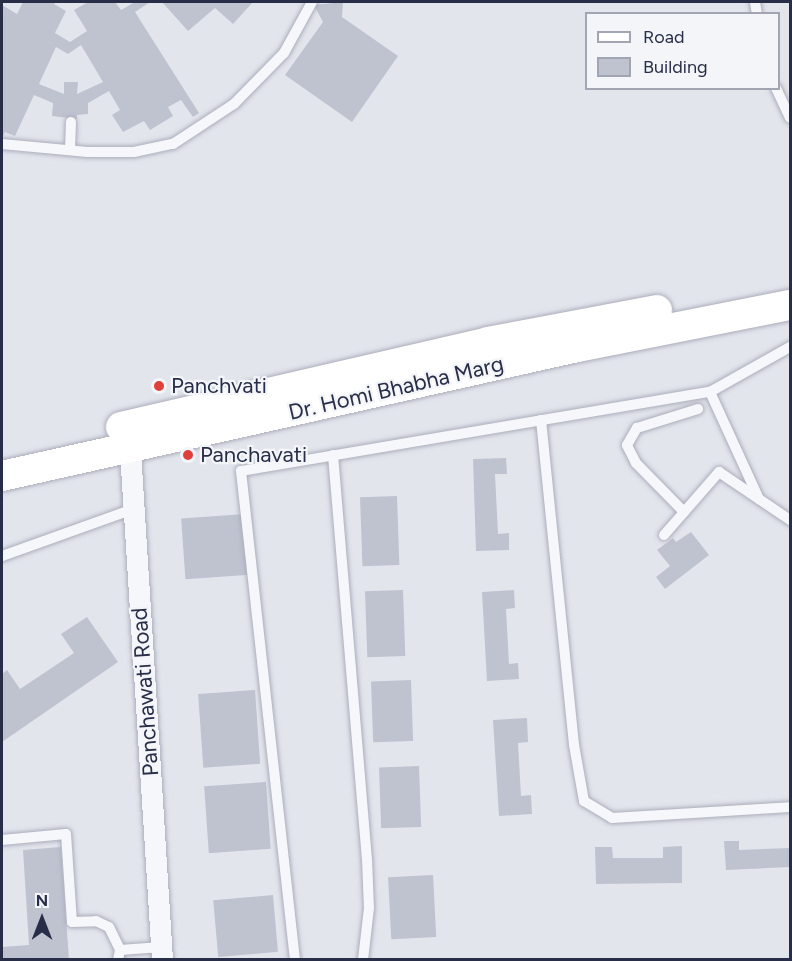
<!DOCTYPE html>
<style>
body{margin:0}
#map{position:relative;width:792px;height:961px;overflow:hidden;background:#e3e5ed;font-family:Figtree,sans-serif}
div>[style]{position:absolute}
.building>*{inset:0;background:#bfc3d0;transform-origin:0 0}
.roads{filter:drop-shadow(0 0 2px #abaebb) drop-shadow(0 0 2px #abaebb)}
.lane>*{height:10px;margin:-5px;padding:0 5px;transform-origin:5px;border-radius:5px;background:#f6f7fa}
.street>*{height:21px;margin:-10.5px;padding:0 10.5px;transform-origin:10.5px;border-radius:10.5px;background:#f6f7fa}
.secondary>*{height:30px;margin:-15px;padding:0 15px;transform-origin:15px;border-radius:15px;background:#fff}
.dots>*{width:16px;height:16px;translate:-50% -50%;box-sizing:border-box;border:3px solid #f3f5f9;border-radius:50%}
span{translate:-50% -50%;white-space:nowrap;text-align:center;line-height:1.15;-webkit-text-stroke:4.5px #f3f5f9;paint-order:stroke}
.poi-label{font-size:22px;color:#282e47}
.left{translate:0 -50%;text-align:left}
.street-label{font-size:22px;color:#282e47}
.frame{position:absolute;inset:0;border:3px solid #282e47;pointer-events:none}
.legend{position:absolute;left:585px;top:12px;width:195px;height:78px;box-sizing:border-box;background:#f3f5f9;border:2px solid #a2a5b2;margin:0;padding:8px 10px;list-style:none;font-size:18px;color:#282e47}
.legend li{display:flex;align-items:center;gap:12px;height:30px}
.legend b{width:30px;border:2px solid #a2a5b2}
.north{position:absolute;left:12px;top:889px;width:60px;height:60px;-webkit-text-stroke:4px #f3f5f9;paint-order:stroke;rotate:0deg;font-size:16px;font-weight:700;line-height:24px;text-align:center;color:#282e47}
.north::after{content:'';display:block;margin:auto;width:21px;height:27px;background:#282e47;clip-path:polygon(50% 0,100% 100%,50% 72%,0 100%)}
</style>
<div id="map">
<div class="building">
<div style="clip-path:polygon(evenodd,23px 2px,56px 2px,54px 4px,66px 11px,55px 33px,70px 42px,87px 31px,74px 10px,88px 2px,115px 2px,121px 10px,135px 2px,150px 2px,135px 12px,199px 113px,193px 117px,181px 100px,168px 107px,173px 116px,150px 130px,144px 121px,123px 132px,112px 115px,120px 110px,109px 91px,88px 103px,88px 114px,77px 115px,77px 119px,52px 116px,53px 103px,34px 95px,15px 136px,5px 132px,2px 138px,2px 5px,17px 14px,23px 2px,81px 45px,103px 82px,77px 94px,78px 82px,64px 82px,64px 94px,39px 84px,56px 47px,68px 54px,81px 45px)"></div>
<div style="clip-path:polygon(162px 2px,253px 2px,233px 24px,215px 8px,188px 31px)"></div>
<div style="clip-path:polygon(343px 2px,342px 17px,398px 56px,352px 122px,285px 75px,323px 22px,314px 5px)"></div>
<div style="clip-path:polygon(506px 458px,507px 474px,495px 474px,498px 534px,509px 533px,509px 550px,476px 551px,473px 459px)"></div>
<div style="left:397px;top:496px;width:69px;height:37px;rotate:88deg"></div>
<div style="left:245px;top:514px;width:61px;height:64px;rotate:86deg"></div>
<div style="clip-path:polygon(691px 532px,709px 555px,665px 589px,656px 577px,670px 566px,657px 550px,673px 538px,676px 542px)"></div>
<div style="left:403px;top:590px;width:66px;height:38px;rotate:88deg"></div>
<div style="clip-path:polygon(514px 590px,515px 608px,506px 609px,509px 664px,518px 663px,519px 679px,487px 681px,482px 592px)"></div>
<div style="clip-path:polygon(87px 617px,118px 662px,2px 742px,2px 674px,7px 670px,20px 689px,74px 653px,61px 634px)"></div>
<div style="left:411px;top:680px;width:61px;height:40px;rotate:88deg"></div>
<div style="left:255px;top:690px;width:74px;height:57px;rotate:86deg"></div>
<div style="clip-path:polygon(527px 718px,528px 742px,518px 743px,521px 796px,531px 795px,532px 814px,499px 816px,493px 720px)"></div>
<div style="left:419px;top:766px;width:61px;height:40px;rotate:88deg"></div>
<div style="left:266px;top:782px;width:67px;height:62px;rotate:86deg"></div>
<div style="clip-path:polygon(724px 841px,739px 841px,739px 850px,790px 848px,790px 867px,726px 870px)"></div>
<div style="clip-path:polygon(682px 846px,682px 883px,596px 884px,595px 847px,612px 847px,613px 858px,663px 858px,663px 847px)"></div>
<div style="clip-path:polygon(61px 847px,69px 960px,2px 960px,2px 947px,29px 945px,23px 850px)"></div>
<div style="left:433px;top:875px;width:62px;height:45px;rotate:87deg"></div>
<div style="left:273px;top:895px;width:57px;height:60px;rotate:85deg"></div>
</div>
<div class="roads">
<div class="lane">
<div style="left:755px;top:2px;width:12px;rotate:81deg"></div>
<div style="left:776px;top:88px;width:33px;rotate:65deg"></div>
<div style="left:2px;top:144px;width:86px;rotate:5.3deg"></div>
<div style="left:88px;top:152px;width:46px"></div>
<div style="left:134px;top:152px;width:40px;rotate:-12deg"></div>
<div style="left:173px;top:144px;width:73px;rotate:-33.3deg"></div>
<div style="left:234px;top:104px;width:71px;rotate:-45.6deg"></div>
<div style="left:284px;top:53px;width:58px;rotate:-61.2deg"></div>
<div style="left:70px;top:150px;width:28px;rotate:-88deg"></div>
<div style="left:710px;top:392px;width:118px;rotate:65.4deg"></div>
<div style="left:541px;top:420px;width:327px;rotate:84.2deg"></div>
<div style="left:574px;top:745px;width:57px;rotate:79.9deg"></div>
<div style="left:584px;top:801px;width:33px;rotate:31deg"></div>
<div style="left:612px;top:818px;width:178px;rotate:-3.5deg"></div>
<div style="left:333px;top:455px;width:405px;rotate:85.2deg"></div>
<div style="left:367px;top:859px;width:49px;rotate:87.7deg"></div>
<div style="left:369px;top:908px;width:52px;rotate:96.6deg"></div>
<div style="left:684px;top:512px;width:69px;rotate:-134.4deg"></div>
<div style="left:636px;top:463px;width:20px;rotate:-117deg"></div>
<div style="left:627px;top:445px;width:20px;rotate:-60deg"></div>
<div style="left:637px;top:428px;width:64px;rotate:-17.3deg"></div>
<div style="left:664px;top:535px;width:84px;rotate:-48.9deg"></div>
<div style="left:719px;top:472px;width:86px;rotate:34.1deg"></div>
<div style="left:2px;top:556px;width:139px;rotate:-19.7deg"></div>
<div style="left:2px;top:840px;width:64px;rotate:-5.4deg"></div>
<div style="left:66px;top:834px;width:88px;rotate:86.1deg"></div>
<div style="left:72px;top:922px;width:24px;rotate:-2deg"></div>
<div style="left:96px;top:921px;width:14px;rotate:25deg"></div>
<div style="left:109px;top:927px;width:25px;rotate:64deg"></div>
<div style="left:120px;top:950px;width:10px;rotate:101deg"></div>
<div style="left:120px;top:950px;width:41px;rotate:-4.2deg"></div>
<div style="left:295px;top:960px;width:492px;rotate:-96.3deg"></div>
<div style="left:241px;top:471px;width:476px;rotate:-9.6deg"></div>
<div style="left:710px;top:392px;width:92px;rotate:-29.4deg"></div>
</div>
<div class="street">
<div style="left:129px;top:435px;width:526px;rotate:86.4deg"></div>
</div>
<div class="secondary">
<div style="left:121px;top:427px;width:377px;rotate:-13deg"></div>
<div style="left:488px;top:342px;width:172px;rotate:-10.7deg"></div>
<div style="left:2px;top:476px;width:589px;rotate:-12.64deg"></div>
<div style="left:577px;top:347px;width:217px;rotate:-11.2deg"></div>
</div>
</div>
<div class="dots">
<div style="left:159px;top:386px;background:#de413b"></div>
<div style="left:188px;top:455px;background:#de413b"></div>
</div>
<div class="poi-label">
<span class="left" style="left:171px;top:386px">Panchvati</span>
<span class="left" style="left:200px;top:455px">Panchavati</span>
</div>
<div class="street-label">
<span style="left:396px;top:388px;rotate:-13deg">Dr. Homi Bhabha Marg</span>
<span style="left:145px;top:692px;rotate:-94deg">Panchawati Road</span>
</div>
<div class="frame"></div>
<ul class="legend">
<li><b style="height:8px;background:#fff"></b>Road</li>
<li><b style="height:16px;background:#bfc3d0"></b>Building</li>
</ul>
<div class="north">N</div>
</div>
